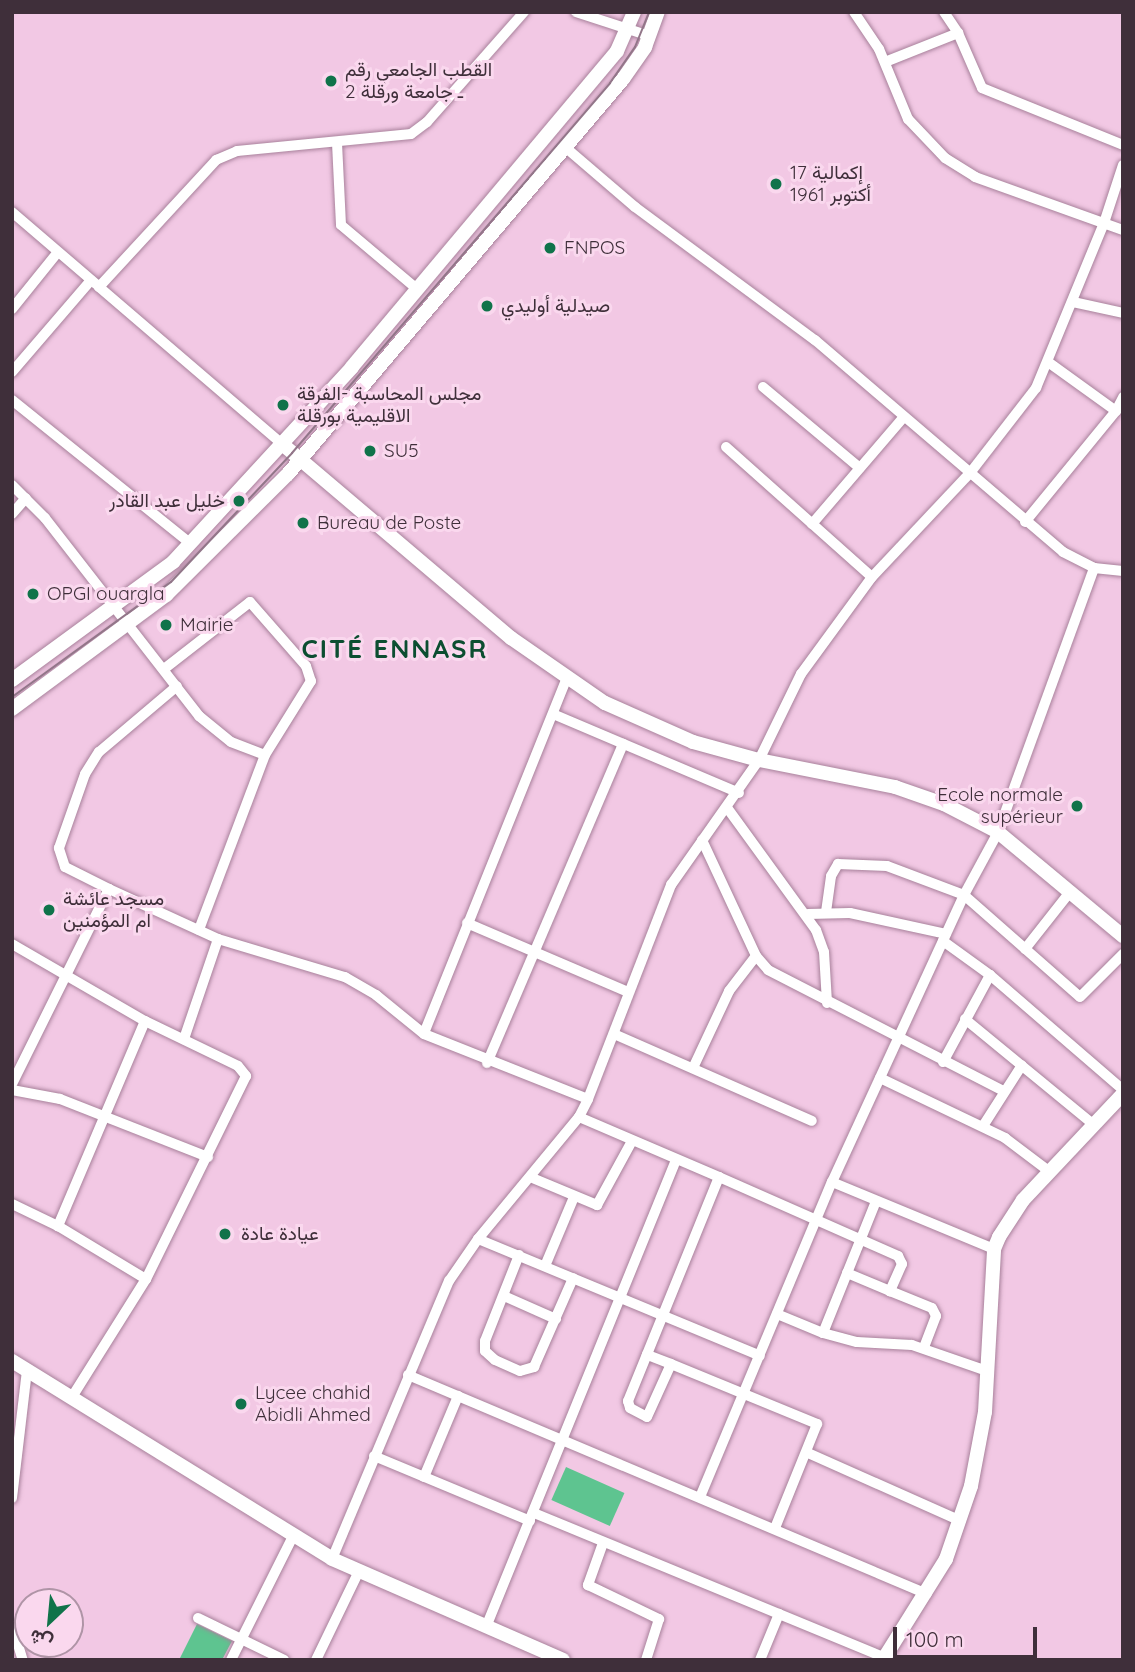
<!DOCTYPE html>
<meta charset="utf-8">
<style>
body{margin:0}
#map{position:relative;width:1135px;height:1672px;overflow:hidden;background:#f2c8e4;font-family:Quicksand,Vazirmatn,sans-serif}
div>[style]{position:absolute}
.green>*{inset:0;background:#5ec490;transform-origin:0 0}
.roads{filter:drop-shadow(0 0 2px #a8819b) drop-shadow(0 0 2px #a8819b)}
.street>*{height:10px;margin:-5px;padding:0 5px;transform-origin:5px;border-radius:5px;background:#fff}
.secondary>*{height:14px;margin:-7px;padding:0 7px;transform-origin:7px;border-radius:7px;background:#fff}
.tram>*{height:2px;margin:-1px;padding:0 1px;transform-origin:1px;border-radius:1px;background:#927689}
.dots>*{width:19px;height:19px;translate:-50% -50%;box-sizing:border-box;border:4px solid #fad8ee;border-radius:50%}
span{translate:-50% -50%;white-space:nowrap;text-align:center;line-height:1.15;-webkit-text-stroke:6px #fad8ee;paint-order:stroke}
.poi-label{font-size:19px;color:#3f2f3a}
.left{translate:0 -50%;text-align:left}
.right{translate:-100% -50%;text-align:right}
.district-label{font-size:26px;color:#0c4e31;font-weight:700;letter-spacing:2px}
.frame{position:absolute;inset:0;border:14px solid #3f2f3a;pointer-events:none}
.north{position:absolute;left:14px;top:1588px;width:70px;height:70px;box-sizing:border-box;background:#fad8ee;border:2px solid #af94a6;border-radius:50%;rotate:206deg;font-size:19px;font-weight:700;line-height:28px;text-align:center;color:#3f2f3a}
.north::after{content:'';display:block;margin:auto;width:24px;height:32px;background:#10734a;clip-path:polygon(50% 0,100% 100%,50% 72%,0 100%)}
.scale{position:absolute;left:893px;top:1627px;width:144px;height:32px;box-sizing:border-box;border:4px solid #3f2f3a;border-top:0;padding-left:9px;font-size:21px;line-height:24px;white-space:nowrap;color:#3f2f3a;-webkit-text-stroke:5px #fad8ee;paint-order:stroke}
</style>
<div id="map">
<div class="green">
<div style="left:566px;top:1467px;width:64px;height:36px;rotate:24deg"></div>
<div style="clip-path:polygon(197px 1624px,232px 1641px,222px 1660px,179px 1660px)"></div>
</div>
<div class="roads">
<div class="street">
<div style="left:576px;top:12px;width:78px;rotate:18deg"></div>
<div style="left:854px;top:12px;width:45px;rotate:56deg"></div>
<div style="left:879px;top:49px;width:76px;rotate:67.5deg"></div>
<div style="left:908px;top:119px;width:54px;rotate:46.5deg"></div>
<div style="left:945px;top:158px;width:36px;rotate:32deg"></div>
<div style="left:975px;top:177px;width:157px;rotate:19.7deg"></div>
<div style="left:944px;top:12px;width:25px;rotate:56deg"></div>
<div style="left:885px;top:62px;width:79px;rotate:-21.7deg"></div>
<div style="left:958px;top:33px;width:60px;rotate:66.4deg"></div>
<div style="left:982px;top:88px;width:152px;rotate:22deg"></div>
<div style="left:337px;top:143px;width:82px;rotate:87.2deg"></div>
<div style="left:341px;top:225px;width:99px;rotate:40.1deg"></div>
<div style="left:565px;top:147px;width:92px;rotate:40.6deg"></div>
<div style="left:635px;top:207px;width:224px;rotate:36.5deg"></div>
<div style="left:815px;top:340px;width:326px;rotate:40.5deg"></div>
<div style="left:1063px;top:552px;width:35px;rotate:27deg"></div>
<div style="left:1094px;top:568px;width:29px;rotate:6deg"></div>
<div style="left:12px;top:212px;width:111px;rotate:40.6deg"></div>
<div style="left:1073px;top:302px;width:51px;rotate:12.4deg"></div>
<div style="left:12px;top:309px;width:73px;rotate:-51.1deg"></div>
<div style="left:12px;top:372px;width:121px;rotate:-49.3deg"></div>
<div style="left:763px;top:387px;width:126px;rotate:39.9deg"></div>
<div style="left:12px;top:400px;width:228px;rotate:38.8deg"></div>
<div style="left:1116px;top:411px;width:16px;rotate:-63deg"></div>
<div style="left:281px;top:443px;width:240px;rotate:-139.4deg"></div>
<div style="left:99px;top:287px;width:173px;rotate:-47.3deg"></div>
<div style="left:216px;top:160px;width:23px;rotate:-23deg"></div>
<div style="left:237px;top:151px;width:175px;rotate:-5.6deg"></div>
<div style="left:411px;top:134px;width:20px;rotate:-37deg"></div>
<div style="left:427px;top:122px;width:147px;rotate:-48.6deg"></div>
<div style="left:726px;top:447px;width:195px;rotate:41.7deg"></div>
<div style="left:12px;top:485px;width:47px;rotate:45deg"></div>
<div style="left:45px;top:518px;width:251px;rotate:52.1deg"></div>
<div style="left:199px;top:716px;width:41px;rotate:39.1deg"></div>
<div style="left:231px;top:742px;width:36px;rotate:21deg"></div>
<div style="left:12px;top:514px;width:21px;rotate:-49deg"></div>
<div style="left:1025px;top:522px;width:144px;rotate:-50.7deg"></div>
<div style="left:1116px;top:411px;width:84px;rotate:-144.2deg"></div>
<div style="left:812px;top:524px;width:138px;rotate:-49.4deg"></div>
<div style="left:164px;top:669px;width:109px;rotate:-37.9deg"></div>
<div style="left:250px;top:602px;width:85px;rotate:48.8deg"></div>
<div style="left:306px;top:666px;width:16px;rotate:72deg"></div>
<div style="left:311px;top:681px;width:87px;rotate:121.9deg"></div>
<div style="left:265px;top:755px;width:187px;rotate:110.7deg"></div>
<div style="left:566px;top:680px;width:381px;rotate:111.9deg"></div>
<div style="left:424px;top:1034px;width:176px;rotate:21.6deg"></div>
<div style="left:588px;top:1099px;width:230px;rotate:-68.8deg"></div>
<div style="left:671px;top:885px;width:153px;rotate:-54.9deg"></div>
<div style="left:759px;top:760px;width:96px;rotate:-64deg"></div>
<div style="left:801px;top:674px;width:120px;rotate:-53.8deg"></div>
<div style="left:872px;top:577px;width:143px;rotate:-46.7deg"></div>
<div style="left:970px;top:473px;width:108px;rotate:-52.2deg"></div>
<div style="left:1036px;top:388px;width:178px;rotate:-67.6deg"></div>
<div style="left:1104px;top:223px;width:61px;rotate:-71.9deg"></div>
<div style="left:553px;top:714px;width:202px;rotate:23deg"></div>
<div style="left:728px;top:809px;width:150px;rotate:54deg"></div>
<div style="left:816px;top:930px;width:23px;rotate:70deg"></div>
<div style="left:824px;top:952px;width:51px;rotate:86.6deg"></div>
<div style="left:702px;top:840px;width:128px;rotate:65deg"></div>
<div style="left:756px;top:956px;width:18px;rotate:49deg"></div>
<div style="left:768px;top:970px;width:264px;rotate:27.2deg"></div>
<div style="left:109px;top:889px;width:49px;rotate:-153.4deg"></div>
<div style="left:65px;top:867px;width:20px;rotate:-108deg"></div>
<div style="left:59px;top:848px;width:78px;rotate:-70.6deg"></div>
<div style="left:85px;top:774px;width:26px;rotate:-58deg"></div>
<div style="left:99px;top:752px;width:102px;rotate:-40.2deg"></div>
<div style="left:826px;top:912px;width:36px;rotate:-82deg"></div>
<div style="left:831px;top:876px;width:14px;rotate:-60deg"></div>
<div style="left:838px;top:864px;width:49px;rotate:2.3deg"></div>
<div style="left:887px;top:866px;width:82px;rotate:20.6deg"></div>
<div style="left:964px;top:895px;width:154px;rotate:41.3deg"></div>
<div style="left:1080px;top:997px;width:61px;rotate:-45deg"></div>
<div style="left:808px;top:914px;width:42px;rotate:-1.4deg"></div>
<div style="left:850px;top:913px;width:98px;rotate:12.3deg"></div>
<div style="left:467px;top:923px;width:175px;rotate:23.2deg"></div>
<div style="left:218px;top:939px;width:133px;rotate:16.7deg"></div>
<div style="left:345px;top:977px;width:36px;rotate:30deg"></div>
<div style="left:376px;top:995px;width:62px;rotate:39.1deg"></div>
<div style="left:943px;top:941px;width:58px;rotate:35.9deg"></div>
<div style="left:990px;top:975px;width:176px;rotate:40.8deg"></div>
<div style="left:12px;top:944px;width:154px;rotate:30.1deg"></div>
<div style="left:145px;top:1021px;width:223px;rotate:113deg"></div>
<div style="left:58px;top:1226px;width:103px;rotate:31.1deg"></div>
<div style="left:146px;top:1279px;width:139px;rotate:122.1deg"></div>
<div style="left:1025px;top:949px;width:73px;rotate:-51.7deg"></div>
<div style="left:965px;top:1019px;width:167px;rotate:39.4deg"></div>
<div style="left:145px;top:1021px;width:103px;rotate:25.8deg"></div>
<div style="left:238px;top:1066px;width:13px;rotate:51deg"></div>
<div style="left:246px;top:1076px;width:226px;rotate:116.2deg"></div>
<div style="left:614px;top:1034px;width:216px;rotate:23.7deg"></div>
<div style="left:943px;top:1062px;width:99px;rotate:-61.6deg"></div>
<div style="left:487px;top:1063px;width:347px;rotate:-66.9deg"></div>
<div style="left:693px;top:1068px;width:85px;rotate:-64.9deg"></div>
<div style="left:729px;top:991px;width:44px;rotate:-52.4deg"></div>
<div style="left:880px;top:1078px;width:139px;rotate:25.6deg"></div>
<div style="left:1005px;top:1138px;width:56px;rotate:37.1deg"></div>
<div style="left:12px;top:1084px;width:218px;rotate:-63.6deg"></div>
<div style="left:109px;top:889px;width:120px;rotate:24.6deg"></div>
<div style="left:218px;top:939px;width:106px;rotate:108.8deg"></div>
<div style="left:12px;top:1090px;width:49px;rotate:10.6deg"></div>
<div style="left:60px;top:1099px;width:159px;rotate:21.4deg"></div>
<div style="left:579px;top:1117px;width:152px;rotate:23.2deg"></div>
<div style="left:719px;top:1177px;width:242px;rotate:112.1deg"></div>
<div style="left:628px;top:1401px;width:7px;rotate:74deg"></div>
<div style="left:630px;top:1408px;width:19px;rotate:28deg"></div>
<div style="left:647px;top:1417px;width:58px;rotate:-65.6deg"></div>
<div style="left:671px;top:1364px;width:26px;rotate:-159deg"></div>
<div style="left:983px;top:1126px;width:72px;rotate:-57.4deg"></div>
<div style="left:530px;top:1177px;width:73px;rotate:22.7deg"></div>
<div style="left:597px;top:1205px;width:73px;rotate:-61.3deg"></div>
<div style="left:719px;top:1177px;width:196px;rotate:23.8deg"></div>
<div style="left:898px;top:1256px;width:9px;rotate:63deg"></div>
<div style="left:902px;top:1264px;width:30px;rotate:114deg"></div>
<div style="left:890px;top:1291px;width:45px;rotate:22deg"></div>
<div style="left:932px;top:1308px;width:9px;rotate:63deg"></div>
<div style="left:936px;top:1316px;width:34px;rotate:111deg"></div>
<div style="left:832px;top:1182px;width:175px;rotate:22.5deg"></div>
<div style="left:12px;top:1204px;width:51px;rotate:25.6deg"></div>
<div style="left:478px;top:1239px;width:305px;rotate:22.5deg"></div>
<div style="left:519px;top:1255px;width:92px;rotate:111.6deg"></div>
<div style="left:485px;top:1341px;width:10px;rotate:90deg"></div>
<div style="left:485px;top:1351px;width:13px;rotate:42deg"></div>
<div style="left:495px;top:1360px;width:27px;rotate:24deg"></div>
<div style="left:520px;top:1371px;width:15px;rotate:-16deg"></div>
<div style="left:534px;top:1367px;width:97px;rotate:-66.3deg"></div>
<div style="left:545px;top:1266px;width:75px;rotate:-67.2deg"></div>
<div style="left:847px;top:1273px;width:47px;rotate:22.7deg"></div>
<div style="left:504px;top:1296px;width:57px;rotate:23.9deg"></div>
<div style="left:777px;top:1314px;width:50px;rotate:22.4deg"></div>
<div style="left:823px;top:1333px;width:142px;rotate:-68.1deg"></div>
<div style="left:823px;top:1333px;width:35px;rotate:15deg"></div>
<div style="left:857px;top:1342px;width:55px;rotate:3.1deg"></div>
<div style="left:912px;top:1345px;width:79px;rotate:19.1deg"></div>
<div style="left:671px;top:1364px;width:158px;rotate:22.3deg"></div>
<div style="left:817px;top:1424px;width:112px;rotate:112deg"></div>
<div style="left:408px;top:1375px;width:563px;rotate:22.88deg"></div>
<div style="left:808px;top:1453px;width:167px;rotate:24deg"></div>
<div style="left:374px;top:1456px;width:169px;rotate:22.6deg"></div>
<div style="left:424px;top:1477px;width:88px;rotate:-67.2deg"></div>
<div style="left:700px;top:1497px;width:342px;rotate:-67.3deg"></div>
<div style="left:832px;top:1182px;width:316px;rotate:-65.3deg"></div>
<div style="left:964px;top:895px;width:72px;rotate:-61.6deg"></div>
<div style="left:998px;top:832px;width:281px;rotate:-70deg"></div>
<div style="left:12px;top:1498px;width:129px;rotate:-83.3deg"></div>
<div style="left:534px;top:1513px;width:380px;rotate:22.4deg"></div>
<div style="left:603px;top:1543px;width:45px;rotate:109.7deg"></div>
<div style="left:588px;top:1585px;width:79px;rotate:25.6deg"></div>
<div style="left:659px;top:1619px;width:43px;rotate:107.6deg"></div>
<div style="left:332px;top:1559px;width:302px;rotate:-67.2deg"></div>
<div style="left:449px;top:1281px;width:51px;rotate:-55.4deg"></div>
<div style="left:478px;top:1239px;width:158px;rotate:-50.4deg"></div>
<div style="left:579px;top:1117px;width:20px;rotate:-63deg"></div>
<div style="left:198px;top:1618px;width:96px;rotate:26deg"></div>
<div style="left:12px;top:1625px;width:37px;rotate:73deg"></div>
<div style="left:486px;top:1627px;width:504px;rotate:-67.86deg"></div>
<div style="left:231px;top:1660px;width:139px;rotate:-63.4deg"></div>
<div style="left:316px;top:1660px;width:97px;rotate:-64.2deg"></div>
<div style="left:760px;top:1660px;width:50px;rotate:-67.6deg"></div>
</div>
<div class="secondary">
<div style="left:281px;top:443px;width:302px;rotate:40.3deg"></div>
<div style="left:511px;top:638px;width:114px;rotate:34.7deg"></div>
<div style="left:605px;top:703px;width:96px;rotate:23.9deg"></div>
<div style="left:693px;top:742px;width:68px;rotate:15.3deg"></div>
<div style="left:759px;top:760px;width:139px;rotate:11.2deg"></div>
<div style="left:895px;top:787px;width:52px;rotate:19.1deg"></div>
<div style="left:944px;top:804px;width:61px;rotate:27.4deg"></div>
<div style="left:998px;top:832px;width:163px;rotate:39.8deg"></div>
<div style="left:12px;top:680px;width:200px;rotate:-36.2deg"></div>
<div style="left:173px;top:562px;width:265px;rotate:-47.4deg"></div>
<div style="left:352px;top:367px;width:412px;rotate:-50deg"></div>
<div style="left:617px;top:51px;width:43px;rotate:-66.4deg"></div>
<div style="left:12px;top:709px;width:192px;rotate:-36.5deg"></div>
<div style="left:166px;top:595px;width:172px;rotate:-44.8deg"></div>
<div style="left:288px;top:474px;width:518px;rotate:-49.7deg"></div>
<div style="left:623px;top:79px;width:39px;rotate:-55deg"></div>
<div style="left:645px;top:47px;width:37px;rotate:-70deg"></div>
<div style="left:12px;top:1361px;width:376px;rotate:31.7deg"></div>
<div style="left:332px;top:1559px;width:252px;rotate:23.6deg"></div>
<div style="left:883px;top:1660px;width:119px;rotate:-58deg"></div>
<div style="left:946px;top:1559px;width:77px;rotate:-71.1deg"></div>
<div style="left:971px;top:1486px;width:75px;rotate:-79.3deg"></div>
<div style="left:985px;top:1412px;width:163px;rotate:-86.8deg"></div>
<div style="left:994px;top:1249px;width:13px;rotate:-67deg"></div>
<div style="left:999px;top:1237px;width:44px;rotate:-57deg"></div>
<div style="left:1023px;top:1200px;width:146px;rotate:-46.7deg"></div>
</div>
</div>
<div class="tram">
<div style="left:12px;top:697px;width:196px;rotate:-35.9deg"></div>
<div style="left:171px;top:582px;width:177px;rotate:-46.8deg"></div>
<div style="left:292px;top:453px;width:488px;rotate:-49.3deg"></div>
<div style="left:610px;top:83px;width:44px;rotate:-55.2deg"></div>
<div style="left:635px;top:47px;width:38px;rotate:-68deg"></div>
</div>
<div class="dots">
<div style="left:331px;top:81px;background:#10734a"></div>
<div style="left:776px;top:184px;background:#10734a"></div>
<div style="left:550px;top:248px;background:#10734a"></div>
<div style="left:487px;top:306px;background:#10734a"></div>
<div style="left:283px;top:405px;background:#10734a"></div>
<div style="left:370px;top:451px;background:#10734a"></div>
<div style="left:239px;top:501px;background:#10734a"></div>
<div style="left:303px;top:523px;background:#10734a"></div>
<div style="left:33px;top:594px;background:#10734a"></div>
<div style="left:166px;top:625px;background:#10734a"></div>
<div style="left:1077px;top:806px;background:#10734a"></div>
<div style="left:49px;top:910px;background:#10734a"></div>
<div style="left:225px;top:1234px;background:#10734a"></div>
<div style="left:241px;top:1404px;background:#10734a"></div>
</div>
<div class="poi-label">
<span class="left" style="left:345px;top:81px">القطب الجامعي رقم<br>2 ـ جامعة ورقلة</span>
<span class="left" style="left:790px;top:184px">إكمالية 17<br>أكتوبر 1961</span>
<span class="left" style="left:564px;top:248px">FNPOS</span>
<span class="left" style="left:501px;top:306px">صيدلية أوليدي</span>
<span class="left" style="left:297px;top:405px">مجلس المحاسبة -الفرقة<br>الاقليمية بورقلة</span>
<span class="left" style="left:384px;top:451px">SU5</span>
<span class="right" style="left:225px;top:501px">خليل عبد القادر</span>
<span class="left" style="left:317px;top:523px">Bureau de Poste</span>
<span class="left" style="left:47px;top:594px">OPGI ouargla</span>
<span class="left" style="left:180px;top:625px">Mairie</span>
<span class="right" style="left:1063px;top:806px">Ecole normale<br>supérieur</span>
<span class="left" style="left:63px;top:910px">مسجد عائشة<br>ام المؤمنين</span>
<span class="left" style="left:241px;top:1234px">عيادة عادة</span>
<span class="left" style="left:255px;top:1404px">Lycee chahid<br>Abidli Ahmed</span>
</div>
<div class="district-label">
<span style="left:395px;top:649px">CITÉ ENNASR</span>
</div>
<div class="frame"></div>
<div class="north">ش</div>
<div class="scale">100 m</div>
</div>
